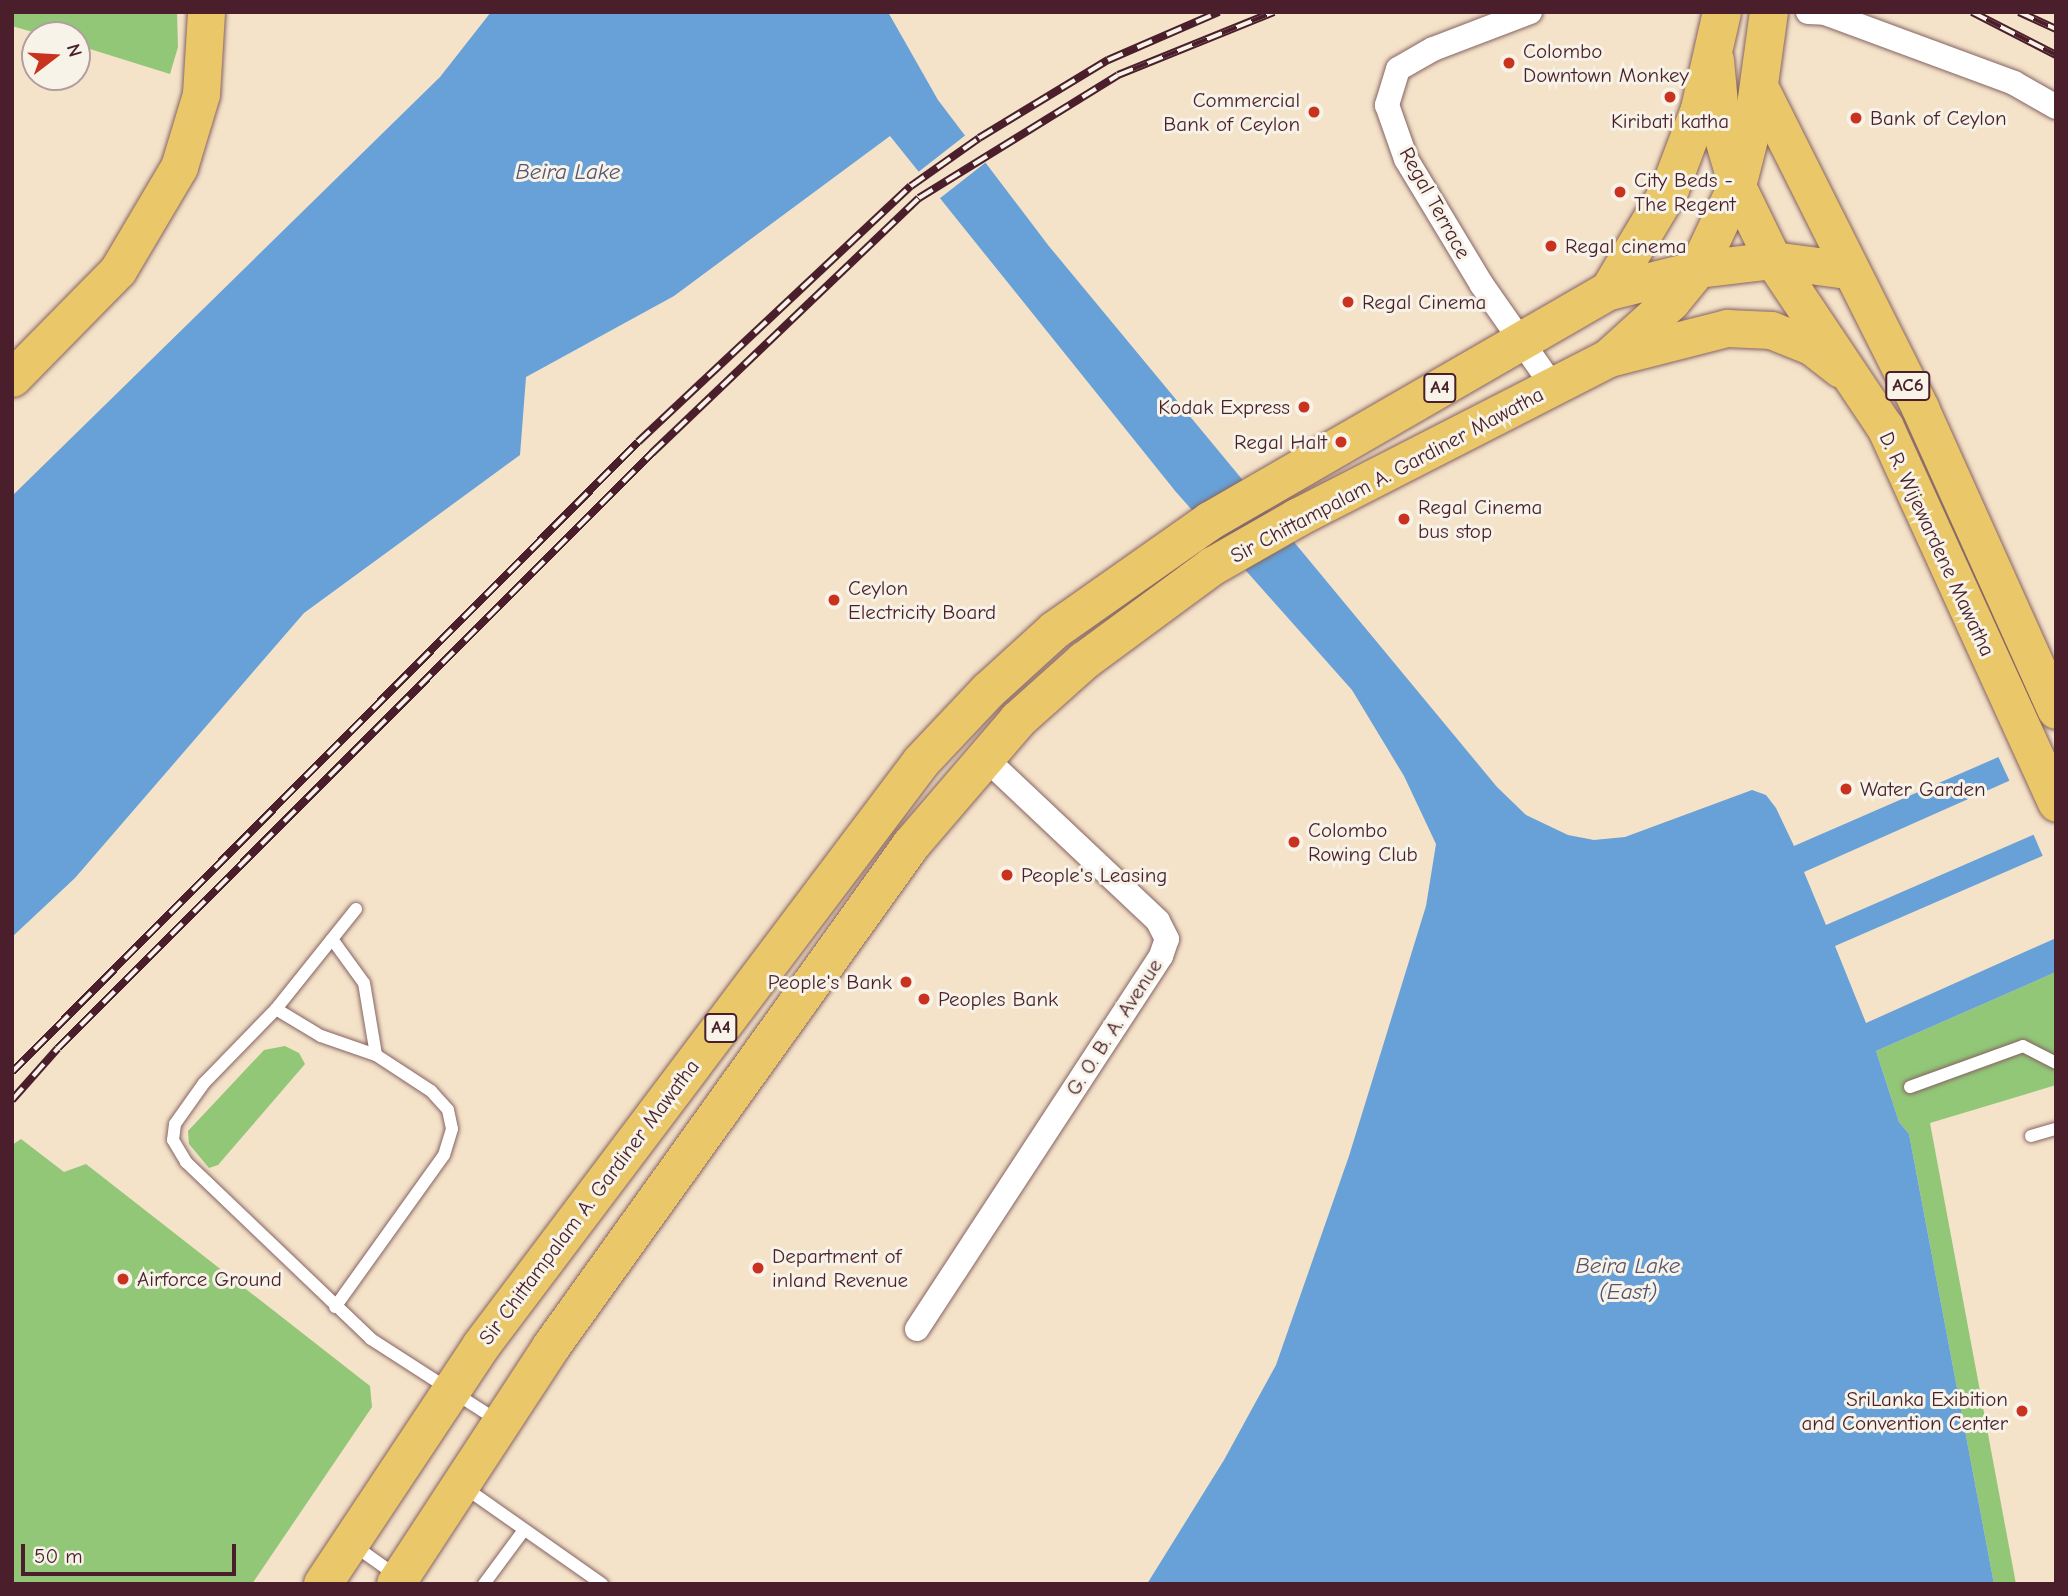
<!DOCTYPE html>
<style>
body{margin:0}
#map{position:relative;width:2068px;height:1596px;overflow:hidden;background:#f4e2c9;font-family:"Comic Neue",sans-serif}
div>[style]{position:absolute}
.green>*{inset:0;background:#92c778}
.water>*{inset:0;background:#67a1d7}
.pier>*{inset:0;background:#f4e2c9;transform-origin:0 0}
.roads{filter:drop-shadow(0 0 2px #866362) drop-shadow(0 0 2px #866362)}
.lane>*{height:12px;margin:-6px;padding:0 6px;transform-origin:6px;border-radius:6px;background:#fff}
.street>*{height:24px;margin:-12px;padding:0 12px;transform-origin:12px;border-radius:12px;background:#fff}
.primary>*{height:37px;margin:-18.5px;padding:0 18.5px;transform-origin:18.5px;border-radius:18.5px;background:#eac769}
.highway>*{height:38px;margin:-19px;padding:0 19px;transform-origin:19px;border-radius:19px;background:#eac769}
.rail>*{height:8px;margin-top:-4px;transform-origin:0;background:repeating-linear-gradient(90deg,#f7f3e8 0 16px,#4a1f2b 0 32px);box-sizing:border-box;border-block:2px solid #4a1f2b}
.dots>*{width:19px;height:19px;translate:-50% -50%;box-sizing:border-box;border:4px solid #f7f3e8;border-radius:50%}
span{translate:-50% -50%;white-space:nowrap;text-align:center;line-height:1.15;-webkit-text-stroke:6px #f7f3e8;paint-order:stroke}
.shield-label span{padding:2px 5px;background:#f7f3e8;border:2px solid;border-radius:5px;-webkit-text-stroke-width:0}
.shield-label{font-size:19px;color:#4a1f2b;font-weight:700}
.poi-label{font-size:21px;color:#4a1f2b}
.left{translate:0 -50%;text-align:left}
.right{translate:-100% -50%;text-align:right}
.street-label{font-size:21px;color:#4a1f2b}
.water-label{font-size:23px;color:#565370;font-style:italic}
.frame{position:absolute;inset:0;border:14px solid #4a1f2b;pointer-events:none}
.north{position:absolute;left:21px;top:21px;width:70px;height:70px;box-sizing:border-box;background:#f7f3e8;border:2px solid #b29e9c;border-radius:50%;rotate:73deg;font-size:19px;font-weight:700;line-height:28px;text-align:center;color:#4a1f2b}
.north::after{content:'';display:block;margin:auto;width:24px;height:32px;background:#c8321e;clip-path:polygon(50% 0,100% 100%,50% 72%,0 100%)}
.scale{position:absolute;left:21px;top:1544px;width:215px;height:32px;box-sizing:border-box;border:4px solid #4a1f2b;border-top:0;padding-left:9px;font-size:21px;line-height:24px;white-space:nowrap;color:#4a1f2b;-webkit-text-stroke:5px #f7f3e8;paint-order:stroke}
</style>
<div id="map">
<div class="green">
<div style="clip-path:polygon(12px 12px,177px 12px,178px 47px,170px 74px,77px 45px,77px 35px,43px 35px,12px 26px)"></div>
<div style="clip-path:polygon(2056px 972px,2056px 1085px,1930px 1123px,2016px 1584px,1994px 1584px,1909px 1134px,1899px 1122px,1876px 1051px)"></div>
<div style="clip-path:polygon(285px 1046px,299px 1053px,305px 1064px,218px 1165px,209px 1168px,189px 1144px,188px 1131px,264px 1050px)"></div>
<div style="clip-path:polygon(21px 1139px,64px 1172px,86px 1164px,370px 1386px,372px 1407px,252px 1584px,12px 1584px,12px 1145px)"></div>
</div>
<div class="water">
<div style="clip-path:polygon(491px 12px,888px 12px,938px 100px,1048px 245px,1497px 787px,1526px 815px,1568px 835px,1594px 840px,1625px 837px,1752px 790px,1766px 795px,1776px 808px,1794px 846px,2056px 732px,2056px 760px,1804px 872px,1826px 925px,2056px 825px,2056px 850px,1835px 946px,1866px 1023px,2056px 938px,2056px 972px,1876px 1051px,1899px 1122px,1909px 1134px,1994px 1584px,1147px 1584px,1224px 1460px,1276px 1365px,1349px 1156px,1426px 906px,1436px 844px,1404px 776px,1352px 690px,1176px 492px,890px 136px,674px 296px,526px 377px,520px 455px,304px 613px,75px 878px,12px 937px,12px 496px,440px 77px)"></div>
</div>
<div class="pier">
<div style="left:967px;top:134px;width:34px;height:65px;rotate:52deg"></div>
<div style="clip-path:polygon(2056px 728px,2056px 764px,2011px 784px,1997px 754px)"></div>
<div style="clip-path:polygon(2056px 821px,2056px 854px,2044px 859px,2032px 831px)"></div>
</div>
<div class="roads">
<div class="lane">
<div style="left:356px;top:909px;width:128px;rotate:128.7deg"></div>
<div style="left:276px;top:1009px;width:103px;rotate:134.2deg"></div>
<div style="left:204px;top:1083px;width:50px;rotate:125.3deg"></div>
<div style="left:175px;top:1124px;width:16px;rotate:97deg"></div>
<div style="left:173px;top:1140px;width:26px;rotate:59deg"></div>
<div style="left:186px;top:1162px;width:256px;rotate:43.7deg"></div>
<div style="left:371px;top:1339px;width:151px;rotate:32.8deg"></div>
<div style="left:332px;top:939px;width:54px;rotate:54deg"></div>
<div style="left:364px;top:983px;width:73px;rotate:80.5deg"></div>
<div style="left:276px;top:1009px;width:52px;rotate:31deg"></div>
<div style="left:321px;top:1036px;width:58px;rotate:19.1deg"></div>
<div style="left:376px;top:1055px;width:66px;rotate:33.2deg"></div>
<div style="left:431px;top:1091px;width:25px;rotate:48deg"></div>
<div style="left:448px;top:1110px;width:19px;rotate:78deg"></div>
<div style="left:452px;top:1129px;width:27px;rotate:107deg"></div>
<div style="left:444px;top:1155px;width:187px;rotate:125.6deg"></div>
<div style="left:1910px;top:1087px;width:120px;rotate:-19.9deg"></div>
<div style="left:2023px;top:1046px;width:37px;rotate:27deg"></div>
<div style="left:2031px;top:1136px;width:26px;rotate:-16deg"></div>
<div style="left:464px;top:1487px;width:169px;rotate:35.1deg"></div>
<div style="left:352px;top:1544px;width:55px;rotate:35.4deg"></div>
<div style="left:484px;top:1584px;width:67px;rotate:-53.5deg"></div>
</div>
<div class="street">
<div style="left:1530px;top:12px;width:104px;rotate:159.1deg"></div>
<div style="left:1433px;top:49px;width:40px;rotate:150.3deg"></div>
<div style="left:1398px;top:69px;width:38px;rotate:107deg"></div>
<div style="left:1387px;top:105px;width:57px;rotate:70.6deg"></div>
<div style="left:1406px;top:159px;width:147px;rotate:58.9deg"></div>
<div style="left:1482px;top:285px;width:126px;rotate:55deg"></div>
<div style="left:1808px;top:12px;width:17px;rotate:3deg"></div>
<div style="left:1825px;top:13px;width:202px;rotate:20.3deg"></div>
<div style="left:2014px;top:83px;width:48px;rotate:29.7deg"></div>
<div style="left:917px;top:1329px;width:446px;rotate:-56.8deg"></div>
<div style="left:1161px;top:956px;width:18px;rotate:-71deg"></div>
<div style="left:1167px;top:939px;width:20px;rotate:-117deg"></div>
<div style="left:1158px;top:921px;width:239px;rotate:-136.7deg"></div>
</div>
<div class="primary">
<div style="left:1715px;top:60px;width:75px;rotate:84.7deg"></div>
<div style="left:1722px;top:135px;width:53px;rotate:73.6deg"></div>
<div style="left:1737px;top:186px;width:82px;rotate:64.1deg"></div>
<div style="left:1773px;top:260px;width:201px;rotate:56.2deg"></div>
<div style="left:1885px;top:427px;width:413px;rotate:65.5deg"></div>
<div style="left:1760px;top:88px;width:358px;rotate:63.4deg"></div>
<div style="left:1920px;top:408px;width:331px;rotate:65.8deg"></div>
<div style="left:1609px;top:291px;width:92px;rotate:-13.9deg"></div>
<div style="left:1698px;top:269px;width:76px;rotate:-6.8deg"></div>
<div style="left:1773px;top:260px;width:76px;rotate:7.6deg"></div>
<div style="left:1609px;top:358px;width:122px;rotate:-14.3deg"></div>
<div style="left:1727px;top:328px;width:44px;rotate:2.6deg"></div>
<div style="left:1771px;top:330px;width:43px;rotate:21.8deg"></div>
<div style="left:1811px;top:346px;width:37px;rotate:38deg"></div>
<div style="left:12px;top:378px;width:151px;rotate:-45.5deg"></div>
<div style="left:118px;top:270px;width:120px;rotate:-59.4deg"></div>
<div style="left:179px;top:167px;width:76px;rotate:-73.2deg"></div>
<div style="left:201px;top:94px;width:82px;rotate:-86.5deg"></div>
</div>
<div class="highway">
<div style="left:323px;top:1584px;width:286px;rotate:-56.4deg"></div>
<div style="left:481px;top:1346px;width:731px;rotate:-53deg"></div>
<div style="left:921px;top:762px;width:98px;rotate:-46.7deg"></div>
<div style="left:988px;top:691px;width:91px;rotate:-42.3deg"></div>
<div style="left:1055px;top:630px;width:189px;rotate:-35.1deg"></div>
<div style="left:1210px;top:521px;width:461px;rotate:-30deg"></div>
<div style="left:1609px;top:291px;width:119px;rotate:-59.1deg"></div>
<div style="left:1670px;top:189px;width:85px;rotate:-69.4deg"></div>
<div style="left:1700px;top:109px;width:99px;rotate:-77.2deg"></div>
<div style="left:396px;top:1584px;width:283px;rotate:-56.8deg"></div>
<div style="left:551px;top:1347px;width:618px;rotate:-54.35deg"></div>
<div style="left:911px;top:845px;width:165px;rotate:-49.4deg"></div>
<div style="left:1018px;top:720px;width:89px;rotate:-41.8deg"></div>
<div style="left:1084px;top:661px;width:160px;rotate:-36.4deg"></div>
<div style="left:1213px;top:566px;width:97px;rotate:-29.7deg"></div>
<div style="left:1297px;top:518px;width:351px;rotate:-27.1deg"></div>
<div style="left:1609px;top:358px;width:84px;rotate:-42.1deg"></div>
<div style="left:1671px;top:302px;width:43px;rotate:-50.7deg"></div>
<div style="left:1698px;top:269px;width:92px;rotate:-64.8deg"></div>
<div style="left:1737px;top:186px;width:68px;rotate:-75.6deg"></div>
<div style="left:1754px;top:120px;width:109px;rotate:-82.1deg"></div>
</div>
</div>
<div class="rail">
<div style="left:1972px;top:12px;width:94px;rotate:27.1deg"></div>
<div style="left:2019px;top:12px;width:41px;rotate:24.7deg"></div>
<div style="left:12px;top:1072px;width:888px;rotate:-45.18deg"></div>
<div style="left:638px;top:442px;width:374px;rotate:-43.2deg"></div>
<div style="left:911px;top:186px;width:83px;rotate:-35.2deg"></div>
<div style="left:979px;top:138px;width:151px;rotate:-31.2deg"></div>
<div style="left:1108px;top:60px;width:121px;rotate:-23.4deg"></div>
<div style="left:12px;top:1100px;width:69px;rotate:-48.5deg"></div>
<div style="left:58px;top:1048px;width:841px;rotate:-45.05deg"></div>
<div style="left:652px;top:453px;width:369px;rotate:-43.7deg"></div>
<div style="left:919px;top:198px;width:234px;rotate:-31.7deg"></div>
<div style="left:1118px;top:75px;width:168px;rotate:-22deg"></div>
</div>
<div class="dots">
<div style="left:1509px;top:63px;background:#c8321e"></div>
<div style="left:1670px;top:97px;background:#c8321e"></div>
<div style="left:1314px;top:112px;background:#c8321e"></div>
<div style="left:1856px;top:118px;background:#c8321e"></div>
<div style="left:1620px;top:192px;background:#c8321e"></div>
<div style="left:1551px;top:246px;background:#c8321e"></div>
<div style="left:1348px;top:302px;background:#c8321e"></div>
<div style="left:1304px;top:407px;background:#c8321e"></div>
<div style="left:1341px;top:442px;background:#c8321e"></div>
<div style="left:1404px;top:519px;background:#c8321e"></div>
<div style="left:834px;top:600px;background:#c8321e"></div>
<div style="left:1846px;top:789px;background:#c8321e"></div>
<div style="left:1294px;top:842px;background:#c8321e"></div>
<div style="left:1007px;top:875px;background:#c8321e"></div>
<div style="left:906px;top:982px;background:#c8321e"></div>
<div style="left:924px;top:999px;background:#c8321e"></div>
<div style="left:758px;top:1268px;background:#c8321e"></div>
<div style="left:123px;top:1279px;background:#c8321e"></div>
<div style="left:2022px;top:1411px;background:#c8321e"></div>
</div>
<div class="shield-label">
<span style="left:1908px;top:386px">AC6</span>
<span style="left:1440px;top:388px">A4</span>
<span style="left:721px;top:1028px">A4</span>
</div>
<div class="poi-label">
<span class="left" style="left:1523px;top:63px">Colombo<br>Downtown Monkey</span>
<span class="right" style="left:1300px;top:112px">Commercial<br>Bank of Ceylon</span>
<span class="left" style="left:1870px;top:118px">Bank of Ceylon</span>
<span style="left:1670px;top:121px">Kiribati katha</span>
<span class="left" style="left:1634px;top:192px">City Beds -<br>The Regent</span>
<span class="left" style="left:1565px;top:246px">Regal cinema</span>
<span class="left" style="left:1362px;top:302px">Regal Cinema</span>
<span class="right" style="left:1290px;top:407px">Kodak Express</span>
<span class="right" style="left:1327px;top:442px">Regal Halt</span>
<span class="left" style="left:1418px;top:519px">Regal Cinema<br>bus stop</span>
<span class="left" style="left:848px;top:600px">Ceylon<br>Electricity Board</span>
<span class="left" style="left:1860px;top:789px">Water Garden</span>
<span class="left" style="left:1308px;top:842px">Colombo<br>Rowing Club</span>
<span class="left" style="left:1021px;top:875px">People's Leasing</span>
<span class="right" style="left:892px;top:982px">People's Bank</span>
<span class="left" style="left:938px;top:999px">Peoples Bank</span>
<span class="left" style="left:772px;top:1268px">Department of<br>inland Revenue</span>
<span class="left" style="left:137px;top:1279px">Airforce Ground</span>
<span class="right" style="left:2008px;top:1411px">SriLanka Exibition<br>and Convention Center</span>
</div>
<div class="street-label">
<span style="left:1435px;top:203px;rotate:61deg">Regal Terrace</span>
<span style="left:1387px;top:475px;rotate:-28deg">Sir Chittampalam A. Gardiner Mawatha</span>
<span style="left:1937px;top:544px;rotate:65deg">D. R. Wijewardene Mawatha</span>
<span style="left:1114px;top:1027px;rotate:-57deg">G. O. B. A. Avenue</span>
<span style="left:589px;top:1202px;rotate:-53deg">Sir Chittampalam A. Gardiner Mawatha</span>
</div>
<div class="water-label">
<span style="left:568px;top:172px">Beira Lake</span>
<span style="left:1628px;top:1279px">Beira Lake<br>(East)</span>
</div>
<div class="frame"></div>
<div class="north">N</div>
<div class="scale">50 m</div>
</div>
